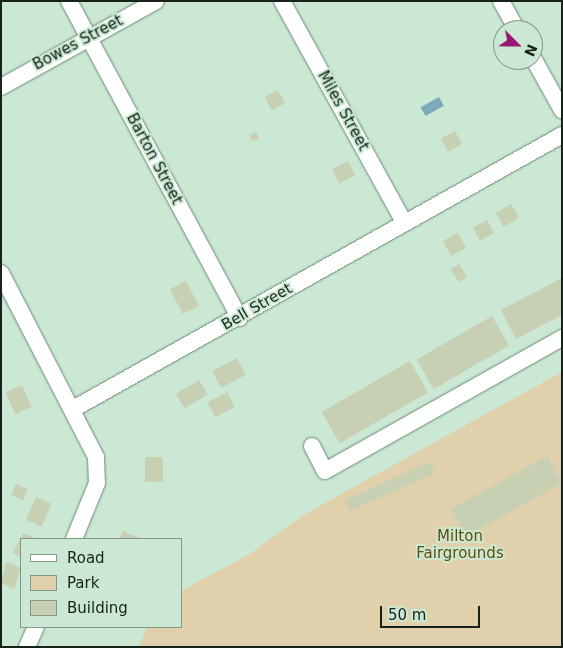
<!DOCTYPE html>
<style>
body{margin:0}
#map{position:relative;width:563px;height:648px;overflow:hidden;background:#cae8d3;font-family:"DejaVu Sans",sans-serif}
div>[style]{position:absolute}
.green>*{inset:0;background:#e0d0ac}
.water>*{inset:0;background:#7caabb;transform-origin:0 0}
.building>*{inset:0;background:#c7d0b2;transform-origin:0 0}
.roads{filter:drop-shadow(0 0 1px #6d8976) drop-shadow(0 0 1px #6d8976)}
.minor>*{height:16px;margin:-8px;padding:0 8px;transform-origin:8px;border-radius:8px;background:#fff}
span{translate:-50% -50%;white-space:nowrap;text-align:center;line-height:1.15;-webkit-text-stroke:4px #cae8d3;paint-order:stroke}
.street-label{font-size:15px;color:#17221b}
.park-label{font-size:15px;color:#644c07}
.frame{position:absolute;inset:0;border:2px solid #17221b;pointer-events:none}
.legend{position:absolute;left:20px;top:538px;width:162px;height:90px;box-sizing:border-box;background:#cae8d3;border:1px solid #829989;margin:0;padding:6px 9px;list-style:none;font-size:15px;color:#17221b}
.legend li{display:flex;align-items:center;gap:10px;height:25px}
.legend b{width:25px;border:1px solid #829989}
.north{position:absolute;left:493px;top:20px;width:50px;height:50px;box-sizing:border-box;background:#cae8d3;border:1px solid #829989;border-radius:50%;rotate:113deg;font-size:14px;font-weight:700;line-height:20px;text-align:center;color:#17221b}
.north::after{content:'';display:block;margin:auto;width:18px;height:22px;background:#981971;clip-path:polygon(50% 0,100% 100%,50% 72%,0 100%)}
.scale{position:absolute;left:380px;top:606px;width:100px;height:22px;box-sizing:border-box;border:2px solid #17221b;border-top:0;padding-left:6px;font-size:15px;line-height:18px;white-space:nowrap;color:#17221b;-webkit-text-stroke:4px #cae8d3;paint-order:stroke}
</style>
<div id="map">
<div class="green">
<div style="clip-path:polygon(562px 372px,562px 647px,139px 647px,147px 627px,181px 627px,181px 591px,250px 554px,305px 514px)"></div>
</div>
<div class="water">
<div style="left:439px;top:97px;width:10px;height:21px;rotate:61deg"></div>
</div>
<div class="building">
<div style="left:278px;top:90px;width:15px;height:15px;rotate:62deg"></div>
<div style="left:455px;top:131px;width:15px;height:16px;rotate:62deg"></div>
<div style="clip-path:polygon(256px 132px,259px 139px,252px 141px,249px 135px)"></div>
<div style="left:348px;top:161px;width:16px;height:18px;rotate:63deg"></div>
<div style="left:511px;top:204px;width:16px;height:18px;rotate:60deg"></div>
<div style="left:487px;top:220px;width:15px;height:16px;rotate:62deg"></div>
<div style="left:458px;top:233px;width:17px;height:17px;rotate:62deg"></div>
<div style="left:459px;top:264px;width:15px;height:10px;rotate:58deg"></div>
<div style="clip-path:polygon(562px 278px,562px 315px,516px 339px,501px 310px)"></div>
<div style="left:186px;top:281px;width:28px;height:18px;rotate:63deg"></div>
<div style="left:492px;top:316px;width:34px;height:87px;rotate:60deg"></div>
<div style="left:237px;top:358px;width:19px;height:28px;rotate:62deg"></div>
<div style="left:410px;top:361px;width:36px;height:102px;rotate:60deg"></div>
<div style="left:199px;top:380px;width:17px;height:27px;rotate:59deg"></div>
<div style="left:22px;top:385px;width:24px;height:18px;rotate:66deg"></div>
<div style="left:227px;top:392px;width:17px;height:22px;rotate:62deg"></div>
<div style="left:547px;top:456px;width:31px;height:110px;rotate:61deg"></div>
<div style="left:145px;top:457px;width:18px;height:25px"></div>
<div style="left:430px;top:462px;width:12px;height:93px;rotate:66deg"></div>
<div style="left:16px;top:484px;width:13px;height:12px;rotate:23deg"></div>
<div style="left:36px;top:497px;width:17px;height:25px;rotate:24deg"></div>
<div style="clip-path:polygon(123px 531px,142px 539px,119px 539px)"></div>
<div style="clip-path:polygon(23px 533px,37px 539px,21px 539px,21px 557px,13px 553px)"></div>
<div style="clip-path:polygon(6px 562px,21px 568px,14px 589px,1px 583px)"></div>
</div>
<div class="roads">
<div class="minor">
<div style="left:69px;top:1px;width:360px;rotate:61.7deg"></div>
<div style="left:282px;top:1px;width:252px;rotate:61.1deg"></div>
<div style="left:501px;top:1px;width:33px;rotate:61deg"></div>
<div style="left:533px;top:58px;width:60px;rotate:60.9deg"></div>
<div style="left:1px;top:87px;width:177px;rotate:-29deg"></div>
<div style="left:1px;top:273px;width:207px;rotate:62.7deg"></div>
<div style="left:96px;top:457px;width:26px;rotate:88deg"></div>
<div style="left:97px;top:483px;width:61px;rotate:112.3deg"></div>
<div style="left:73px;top:409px;width:561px;rotate:-29.26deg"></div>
<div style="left:312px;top:446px;width:28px;rotate:63deg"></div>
<div style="left:325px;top:471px;width:272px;rotate:-29.3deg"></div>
<div style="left:27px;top:647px;width:22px;rotate:-66deg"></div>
</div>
</div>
<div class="street-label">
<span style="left:78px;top:43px;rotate:-28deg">Bowes Street</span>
<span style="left:343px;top:111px;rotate:61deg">Miles Street</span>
<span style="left:154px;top:159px;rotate:62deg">Barton Street</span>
<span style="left:257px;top:307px;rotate:-30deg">Bell Street</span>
</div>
<div class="park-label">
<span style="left:460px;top:545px">Milton<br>Fairgrounds</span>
</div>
<div class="frame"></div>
<ul class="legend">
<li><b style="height:6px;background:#fff"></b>Road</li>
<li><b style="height:14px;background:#e0d0ac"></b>Park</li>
<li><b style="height:14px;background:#c7d0b2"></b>Building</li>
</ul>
<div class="north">N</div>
<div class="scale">50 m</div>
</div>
